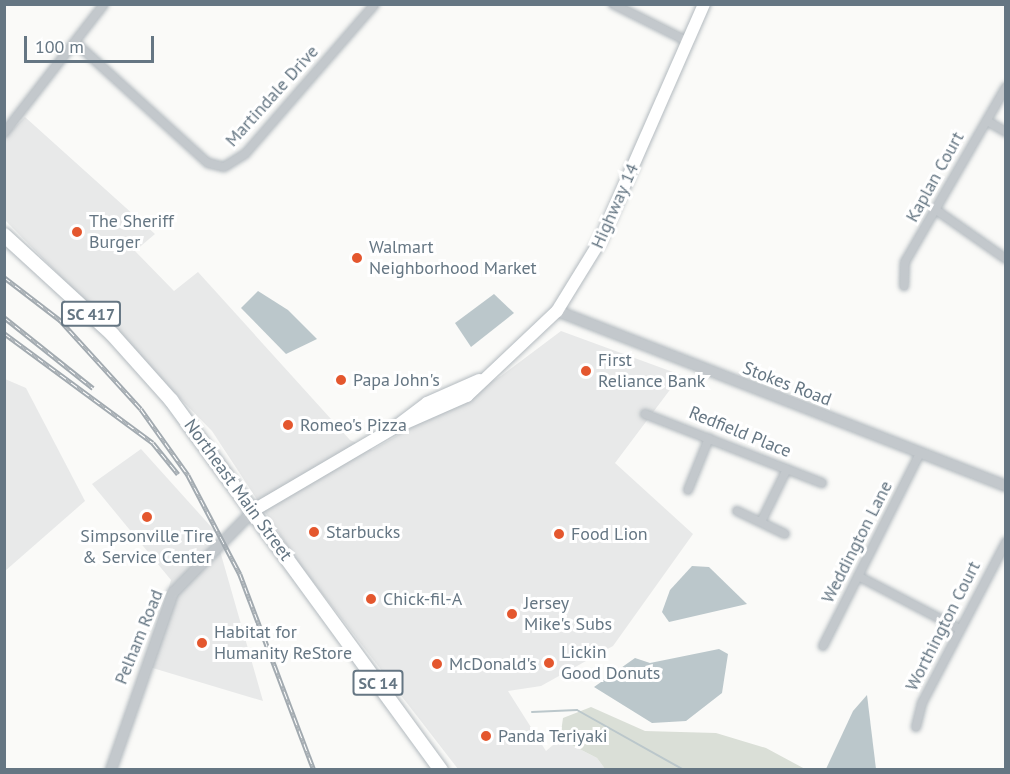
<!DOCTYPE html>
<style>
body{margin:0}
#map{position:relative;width:1010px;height:774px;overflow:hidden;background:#fafaf8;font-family:"PT Sans",sans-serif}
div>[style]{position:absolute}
.built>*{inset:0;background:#e8e9e9}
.green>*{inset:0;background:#dadfd7}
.water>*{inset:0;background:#bbc7cb}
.stream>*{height:2px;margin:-1px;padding:0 1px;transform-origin:1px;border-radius:1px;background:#bbc7cb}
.roads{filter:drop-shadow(0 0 2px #b3babf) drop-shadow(0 0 2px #b3babf)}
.minor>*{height:8px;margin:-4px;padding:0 4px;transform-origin:4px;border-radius:4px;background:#c3c8cc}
.tertiary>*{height:10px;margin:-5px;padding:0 5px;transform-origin:5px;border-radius:5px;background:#c3c8cc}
.secondary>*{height:12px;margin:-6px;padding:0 6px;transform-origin:6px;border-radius:6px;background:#fff}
.primary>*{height:14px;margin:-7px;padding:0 7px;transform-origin:7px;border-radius:7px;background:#fff}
.rail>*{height:4.5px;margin-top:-2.25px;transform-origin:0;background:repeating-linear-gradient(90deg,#fff 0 7px,#a2aab0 0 14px);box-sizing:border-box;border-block:2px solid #a2aab0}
.dots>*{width:16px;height:16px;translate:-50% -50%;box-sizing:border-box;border:3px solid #fff;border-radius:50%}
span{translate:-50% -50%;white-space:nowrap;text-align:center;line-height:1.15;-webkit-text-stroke:6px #fff;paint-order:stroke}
.shield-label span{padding:2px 4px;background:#fff;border:2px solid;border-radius:4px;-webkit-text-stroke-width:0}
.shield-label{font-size:16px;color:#657683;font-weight:700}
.street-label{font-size:18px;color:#657683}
.poi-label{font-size:18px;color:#657683}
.left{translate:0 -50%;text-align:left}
.frame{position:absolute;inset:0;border:6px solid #657683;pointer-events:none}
.scale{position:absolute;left:24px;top:36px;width:130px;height:27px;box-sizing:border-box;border:3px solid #657683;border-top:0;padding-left:8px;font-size:18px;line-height:21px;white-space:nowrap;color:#657683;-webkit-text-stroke:4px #fff;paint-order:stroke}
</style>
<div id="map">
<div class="built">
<div style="clip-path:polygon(25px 117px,155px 234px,135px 251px,174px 291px,198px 272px,350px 440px,372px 450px,501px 376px,561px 331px,681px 375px,615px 463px,693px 534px,613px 646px,541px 686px,508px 691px,546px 751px,560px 739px,597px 758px,605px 769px,458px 769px,300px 565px,212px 431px,5px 220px,4px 138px)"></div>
<div style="clip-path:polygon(5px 379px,26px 388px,85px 501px,5px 571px)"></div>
<div style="clip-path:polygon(141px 449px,214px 530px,263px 701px,146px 666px,171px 580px,92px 484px)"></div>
</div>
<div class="green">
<div style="clip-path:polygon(591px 707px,645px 731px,716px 733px,766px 748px,805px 769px,605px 769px,597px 758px,560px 739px,563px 718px)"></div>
</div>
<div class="water">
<div style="clip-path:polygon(258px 291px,288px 310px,317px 339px,286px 354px,241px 308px)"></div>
<div style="clip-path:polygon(494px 294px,514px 313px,471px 347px,455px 323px)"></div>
<div style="clip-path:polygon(692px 566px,709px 567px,747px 604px,669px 622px,662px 612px,670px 590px)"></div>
<div style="clip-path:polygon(719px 649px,728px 654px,722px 693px,686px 721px,652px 723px,594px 687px,635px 658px,650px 663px)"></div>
<div style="clip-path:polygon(867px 695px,876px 769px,826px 769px,853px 711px)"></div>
</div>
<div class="stream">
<div style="left:532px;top:712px;width:45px;rotate:-2.5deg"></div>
<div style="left:577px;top:710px;width:123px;rotate:29.3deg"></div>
</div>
<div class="roads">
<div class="minor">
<div style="left:613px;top:4px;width:83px;rotate:26.6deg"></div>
<div style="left:77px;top:44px;width:177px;rotate:42.3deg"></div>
<div style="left:208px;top:163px;width:16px;rotate:14deg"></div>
<div style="left:224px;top:167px;width:25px;rotate:-32deg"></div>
<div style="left:245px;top:154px;width:198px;rotate:-49.1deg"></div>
<div style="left:987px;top:121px;width:22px;rotate:30deg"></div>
<div style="left:4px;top:133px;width:163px;rotate:-52.2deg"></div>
<div style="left:936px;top:210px;width:85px;rotate:35deg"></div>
<div style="left:904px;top:286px;width:24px;rotate:-88deg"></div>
<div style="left:905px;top:262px;width:202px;rotate:-60deg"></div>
<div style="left:645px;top:414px;width:190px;rotate:21.3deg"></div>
<div style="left:688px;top:490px;width:56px;rotate:-68deg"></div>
<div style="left:737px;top:511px;width:53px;rotate:25.6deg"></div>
<div style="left:761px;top:522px;width:59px;rotate:-63.9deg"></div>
<div style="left:858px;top:576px;width:115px;rotate:27.5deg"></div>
<div style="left:823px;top:646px;width:216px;rotate:-63.3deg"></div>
<div style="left:916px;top:727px;width:25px;rotate:-76deg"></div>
<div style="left:922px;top:703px;width:182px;rotate:-62.4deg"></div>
</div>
<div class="tertiary">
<div style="left:557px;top:311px;width:482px;rotate:21.3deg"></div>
<div style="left:111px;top:770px;width:188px;rotate:-70.7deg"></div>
<div style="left:173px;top:593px;width:116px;rotate:-45.7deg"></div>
</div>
<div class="secondary">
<div style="left:394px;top:428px;width:80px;rotate:-23.7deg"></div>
<div style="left:467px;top:396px;width:124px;rotate:-43.4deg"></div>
<div style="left:557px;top:311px;width:82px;rotate:-58.4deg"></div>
<div style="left:600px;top:241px;width:259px;rotate:-66.3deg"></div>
<div style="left:254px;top:510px;width:162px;rotate:-30.4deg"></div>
<div style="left:394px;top:428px;width:41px;rotate:-37.1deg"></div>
<div style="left:427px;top:403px;width:57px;rotate:-23.9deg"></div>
</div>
<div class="primary">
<div style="left:4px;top:235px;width:147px;rotate:42.5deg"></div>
<div style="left:112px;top:334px;width:89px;rotate:48.2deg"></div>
<div style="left:171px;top:400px;width:458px;rotate:53.9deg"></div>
</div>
</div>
<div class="rail">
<div style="left:4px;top:277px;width:71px;rotate:37.5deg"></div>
<div style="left:60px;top:320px;width:120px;rotate:47.7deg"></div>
<div style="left:141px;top:409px;width:81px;rotate:54.5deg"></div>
<div style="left:188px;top:475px;width:112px;rotate:62.3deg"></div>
<div style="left:240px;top:574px;width:210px;rotate:69.3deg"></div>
<div style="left:4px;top:317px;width:114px;rotate:38.6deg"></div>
<div style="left:4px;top:333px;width:185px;rotate:36.4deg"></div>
<div style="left:153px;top:443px;width:40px;rotate:51deg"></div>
</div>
<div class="dots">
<div style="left:77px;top:232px;background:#e4572e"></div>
<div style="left:357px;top:258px;background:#e4572e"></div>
<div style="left:586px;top:371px;background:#e4572e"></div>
<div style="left:341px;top:380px;background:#e4572e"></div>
<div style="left:288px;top:425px;background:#e4572e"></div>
<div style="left:147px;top:517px;background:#e4572e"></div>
<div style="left:314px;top:532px;background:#e4572e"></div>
<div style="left:559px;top:534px;background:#e4572e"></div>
<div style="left:371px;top:599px;background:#e4572e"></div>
<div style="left:512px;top:614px;background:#e4572e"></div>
<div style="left:202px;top:643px;background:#e4572e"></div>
<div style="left:549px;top:663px;background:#e4572e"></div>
<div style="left:437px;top:664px;background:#e4572e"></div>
<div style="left:486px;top:736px;background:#e4572e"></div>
</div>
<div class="shield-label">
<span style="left:91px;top:314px">SC 417</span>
<span style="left:378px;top:683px">SC 14</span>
</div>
<div class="street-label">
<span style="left:272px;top:96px;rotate:-48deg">Martindale Drive</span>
<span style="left:935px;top:177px;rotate:-61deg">Kaplan Court</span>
<span style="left:615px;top:206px;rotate:-66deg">Highway 14</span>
<span style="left:787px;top:384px;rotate:21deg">Stokes Road</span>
<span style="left:740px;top:432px;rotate:22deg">Redfield Place</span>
<span style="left:238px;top:490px;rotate:54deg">Northeast Main Street</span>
<span style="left:857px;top:542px;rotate:-63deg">Weddington Lane</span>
<span style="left:943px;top:626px;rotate:-63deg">Worthington Court</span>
<span style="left:139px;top:637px;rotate:-68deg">Pelham Road</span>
</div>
<div class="poi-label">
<span class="left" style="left:89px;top:232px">The Sheriff<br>Burger</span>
<span class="left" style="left:369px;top:258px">Walmart<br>Neighborhood Market</span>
<span class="left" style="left:598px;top:371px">First<br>Reliance Bank</span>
<span class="left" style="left:353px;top:380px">Papa John's</span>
<span class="left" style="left:300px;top:425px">Romeo's Pizza</span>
<span class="left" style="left:326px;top:532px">Starbucks</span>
<span class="left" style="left:571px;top:534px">Food Lion</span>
<span style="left:147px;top:547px">Simpsonville Tire<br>&amp; Service Center</span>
<span class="left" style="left:383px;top:599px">Chick-fil-A</span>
<span class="left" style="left:524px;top:614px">Jersey<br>Mike's Subs</span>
<span class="left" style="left:214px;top:643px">Habitat for<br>Humanity ReStore</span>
<span class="left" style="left:561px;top:663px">Lickin<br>Good Donuts</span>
<span class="left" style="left:449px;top:664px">McDonald's</span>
<span class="left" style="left:498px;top:736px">Panda Teriyaki</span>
</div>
<div class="frame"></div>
<div class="scale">100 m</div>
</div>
